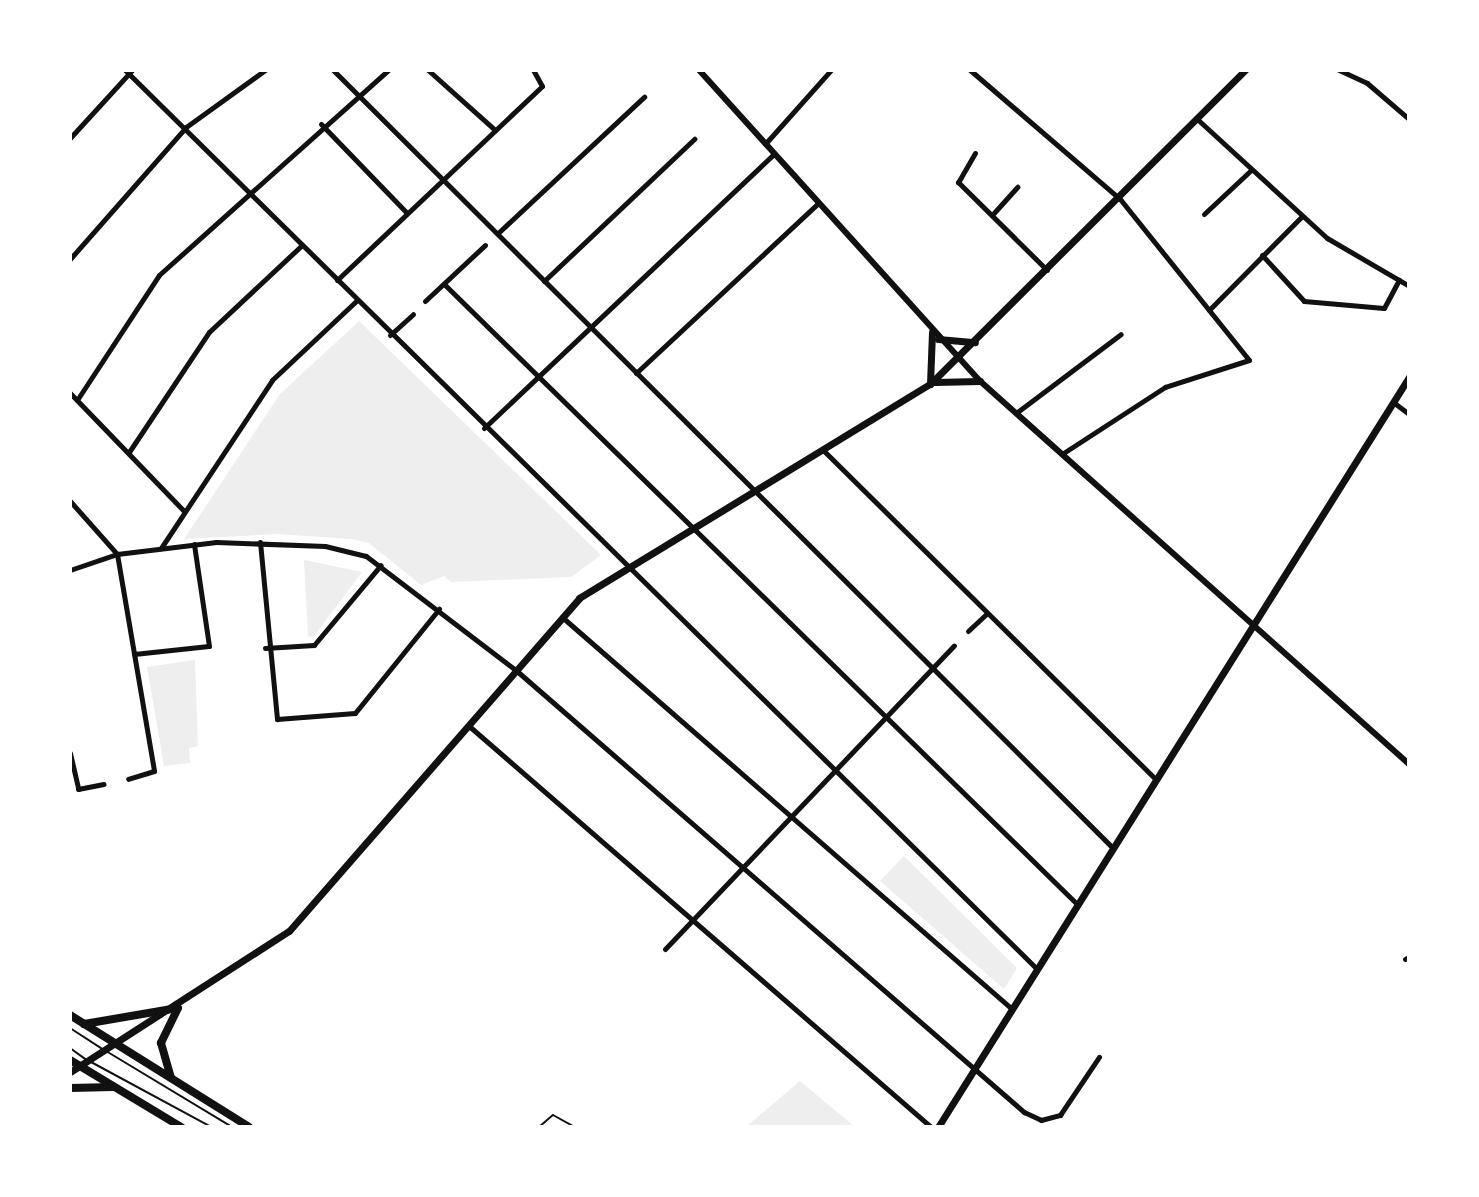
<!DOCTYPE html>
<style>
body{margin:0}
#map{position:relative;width:1479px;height:1197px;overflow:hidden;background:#fff;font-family:Figtree,sans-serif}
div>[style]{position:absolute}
.green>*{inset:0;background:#eee}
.service>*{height:2px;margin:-1px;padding:0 1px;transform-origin:1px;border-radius:1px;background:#111}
.minor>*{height:5px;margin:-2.5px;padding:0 2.5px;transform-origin:2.5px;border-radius:2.5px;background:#111}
.tertiary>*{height:6px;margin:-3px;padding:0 3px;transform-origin:3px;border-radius:3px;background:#111}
.secondary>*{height:7px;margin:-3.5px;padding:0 3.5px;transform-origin:3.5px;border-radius:3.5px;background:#111}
.primary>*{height:8px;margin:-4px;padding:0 4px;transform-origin:4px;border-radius:4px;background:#111}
span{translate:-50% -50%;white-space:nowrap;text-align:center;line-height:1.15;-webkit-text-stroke:8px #fff;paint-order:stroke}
.frame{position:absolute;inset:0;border:72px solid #fff;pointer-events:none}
</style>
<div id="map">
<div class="green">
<div style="clip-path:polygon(359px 321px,601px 555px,571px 577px,451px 582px,444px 576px,421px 585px,369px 543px,351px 539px,277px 534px,184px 539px,280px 394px)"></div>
<div style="clip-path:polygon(304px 560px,362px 572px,313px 637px,308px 636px)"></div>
<div style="clip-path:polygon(195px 660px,198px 746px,189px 748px,190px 763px,164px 766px,147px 667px)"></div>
<div style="clip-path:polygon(904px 856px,1017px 968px,1004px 989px,880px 881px)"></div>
<div style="clip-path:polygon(800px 1081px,855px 1127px,748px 1125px)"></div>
</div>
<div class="service">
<div style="left:70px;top:1028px;width:37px;rotate:33deg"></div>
<div style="left:70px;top:1048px;width:19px;rotate:36deg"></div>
<div style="left:106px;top:1051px;width:147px;rotate:31.1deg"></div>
<div style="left:91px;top:1062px;width:136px;rotate:28.4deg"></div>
<div style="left:539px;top:1127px;width:18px;rotate:-41deg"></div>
<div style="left:553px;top:1115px;width:25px;rotate:29deg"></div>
</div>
<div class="minor">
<div style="left:125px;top:70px;width:1281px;rotate:44.59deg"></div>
<div style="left:333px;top:70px;width:1100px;rotate:44.93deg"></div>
<div style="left:428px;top:70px;width:89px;rotate:41.8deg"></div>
<div style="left:970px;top:70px;width:198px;rotate:40.7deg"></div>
<div style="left:1120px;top:199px;width:206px;rotate:51.3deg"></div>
<div style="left:1249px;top:360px;width:88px;rotate:162.2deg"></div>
<div style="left:1165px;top:387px;width:123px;rotate:147deg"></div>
<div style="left:1339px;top:70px;width:31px;rotate:25deg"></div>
<div style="left:1367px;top:83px;width:55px;rotate:40.6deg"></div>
<div style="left:1196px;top:118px;width:178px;rotate:42.5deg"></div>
<div style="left:1327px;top:238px;width:95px;rotate:30.3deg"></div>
<div style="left:321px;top:124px;width:122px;rotate:46deg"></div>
<div style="left:70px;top:138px;width:92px;rotate:-47.6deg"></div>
<div style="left:765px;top:144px;width:99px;rotate:-48.3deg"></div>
<div style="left:975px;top:153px;width:34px;rotate:120deg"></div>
<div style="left:958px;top:182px;width:125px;rotate:44.7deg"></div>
<div style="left:1204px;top:214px;width:63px;rotate:-43.1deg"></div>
<div style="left:992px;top:215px;width:38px;rotate:-48deg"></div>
<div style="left:498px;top:233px;width:200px;rotate:-43deg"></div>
<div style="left:1262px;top:255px;width:62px;rotate:47.6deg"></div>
<div style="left:1304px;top:301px;width:80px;rotate:5deg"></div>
<div style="left:1384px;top:308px;width:32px;rotate:-62deg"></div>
<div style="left:70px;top:259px;width:176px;rotate:-48.7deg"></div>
<div style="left:186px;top:127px;width:97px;rotate:-35.8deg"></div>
<div style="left:337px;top:280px;width:282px;rotate:-43.4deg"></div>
<div style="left:542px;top:86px;width:18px;rotate:-119deg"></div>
<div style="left:544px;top:281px;width:207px;rotate:-43.4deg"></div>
<div style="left:444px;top:284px;width:886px;rotate:44.41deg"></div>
<div style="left:425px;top:301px;width:82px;rotate:-43deg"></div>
<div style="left:1209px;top:310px;width:131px;rotate:-45.3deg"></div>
<div style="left:390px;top:335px;width:31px;rotate:-42deg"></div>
<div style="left:636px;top:373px;width:248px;rotate:-43deg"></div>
<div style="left:70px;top:393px;width:164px;rotate:46deg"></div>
<div style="left:77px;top:400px;width:149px;rotate:-56.7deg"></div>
<div style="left:159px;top:275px;width:307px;rotate:-41.8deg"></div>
<div style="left:1393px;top:402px;width:20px;rotate:37deg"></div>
<div style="left:1016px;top:413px;width:131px;rotate:-37deg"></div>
<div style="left:484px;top:428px;width:399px;rotate:-43.4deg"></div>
<div style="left:823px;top:450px;width:467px;rotate:44.7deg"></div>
<div style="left:129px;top:452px;width:144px;rotate:-56.3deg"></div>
<div style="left:209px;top:332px;width:127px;rotate:-43.1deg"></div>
<div style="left:70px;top:501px;width:71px;rotate:48.4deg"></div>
<div style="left:117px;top:554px;width:220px;rotate:80.3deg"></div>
<div style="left:154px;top:771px;width:27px;rotate:163deg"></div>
<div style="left:260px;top:542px;width:178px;rotate:84.5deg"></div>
<div style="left:277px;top:719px;width:78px;rotate:-4.4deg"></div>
<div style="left:355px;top:713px;width:134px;rotate:-51.1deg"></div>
<div style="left:161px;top:548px;width:201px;rotate:-56.5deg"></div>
<div style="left:272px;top:380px;width:115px;rotate:-43.2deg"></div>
<div style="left:70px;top:570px;width:50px;rotate:-18.8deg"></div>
<div style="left:117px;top:554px;width:100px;rotate:-6.9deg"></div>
<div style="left:216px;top:542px;width:109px;rotate:2.1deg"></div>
<div style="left:325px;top:546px;width:42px;rotate:13.7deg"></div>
<div style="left:366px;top:556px;width:191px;rotate:37.3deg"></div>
<div style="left:518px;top:672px;width:671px;rotate:41.01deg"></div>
<div style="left:1024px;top:1112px;width:19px;rotate:25deg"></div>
<div style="left:1041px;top:1120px;width:20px;rotate:-15deg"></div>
<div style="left:1060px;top:1115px;width:70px;rotate:-56.1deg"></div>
<div style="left:562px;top:617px;width:597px;rotate:41.06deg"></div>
<div style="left:968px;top:631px;width:26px;rotate:-43deg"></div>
<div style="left:265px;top:648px;width:49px;rotate:-3.5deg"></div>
<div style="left:314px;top:645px;width:104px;rotate:-50.1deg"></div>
<div style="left:134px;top:654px;width:75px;rotate:-6.1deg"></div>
<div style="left:209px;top:646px;width:103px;rotate:-98.4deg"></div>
<div style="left:469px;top:726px;width:612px;rotate:40.96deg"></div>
<div style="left:70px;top:753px;width:37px;rotate:77deg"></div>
<div style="left:78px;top:789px;width:26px;rotate:-11deg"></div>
<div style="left:665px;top:949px;width:419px;rotate:-46.4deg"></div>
<div style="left:1405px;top:959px;width:4px;rotate:-27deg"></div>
</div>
<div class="tertiary">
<div style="left:699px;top:70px;width:419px;rotate:47.9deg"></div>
<div style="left:980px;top:381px;width:575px;rotate:41.76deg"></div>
</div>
<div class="secondary">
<div style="left:938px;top:339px;width:37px;rotate:5deg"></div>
<div style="left:935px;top:382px;width:45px;rotate:-1.3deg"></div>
<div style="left:930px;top:384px;width:52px;rotate:-87.8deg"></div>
<div style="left:70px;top:1072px;width:260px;rotate:-32.8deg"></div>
<div style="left:289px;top:931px;width:442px;rotate:-48.9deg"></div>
<div style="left:579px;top:598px;width:411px;rotate:-31.4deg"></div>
<div style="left:930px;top:384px;width:445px;rotate:-44.9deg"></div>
<div style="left:938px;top:1127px;width:886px;rotate:-57.87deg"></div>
</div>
<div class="primary">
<div style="left:70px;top:1015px;width:211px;rotate:32deg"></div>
<div style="left:84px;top:1024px;width:95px;rotate:-9.7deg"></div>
<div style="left:178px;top:1008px;width:39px;rotate:116deg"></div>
<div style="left:161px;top:1043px;width:36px;rotate:74deg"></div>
<div style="left:70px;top:1060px;width:130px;rotate:31.1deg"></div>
<div style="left:70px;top:1088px;width:43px;rotate:-1.3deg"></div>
</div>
<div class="frame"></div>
</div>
